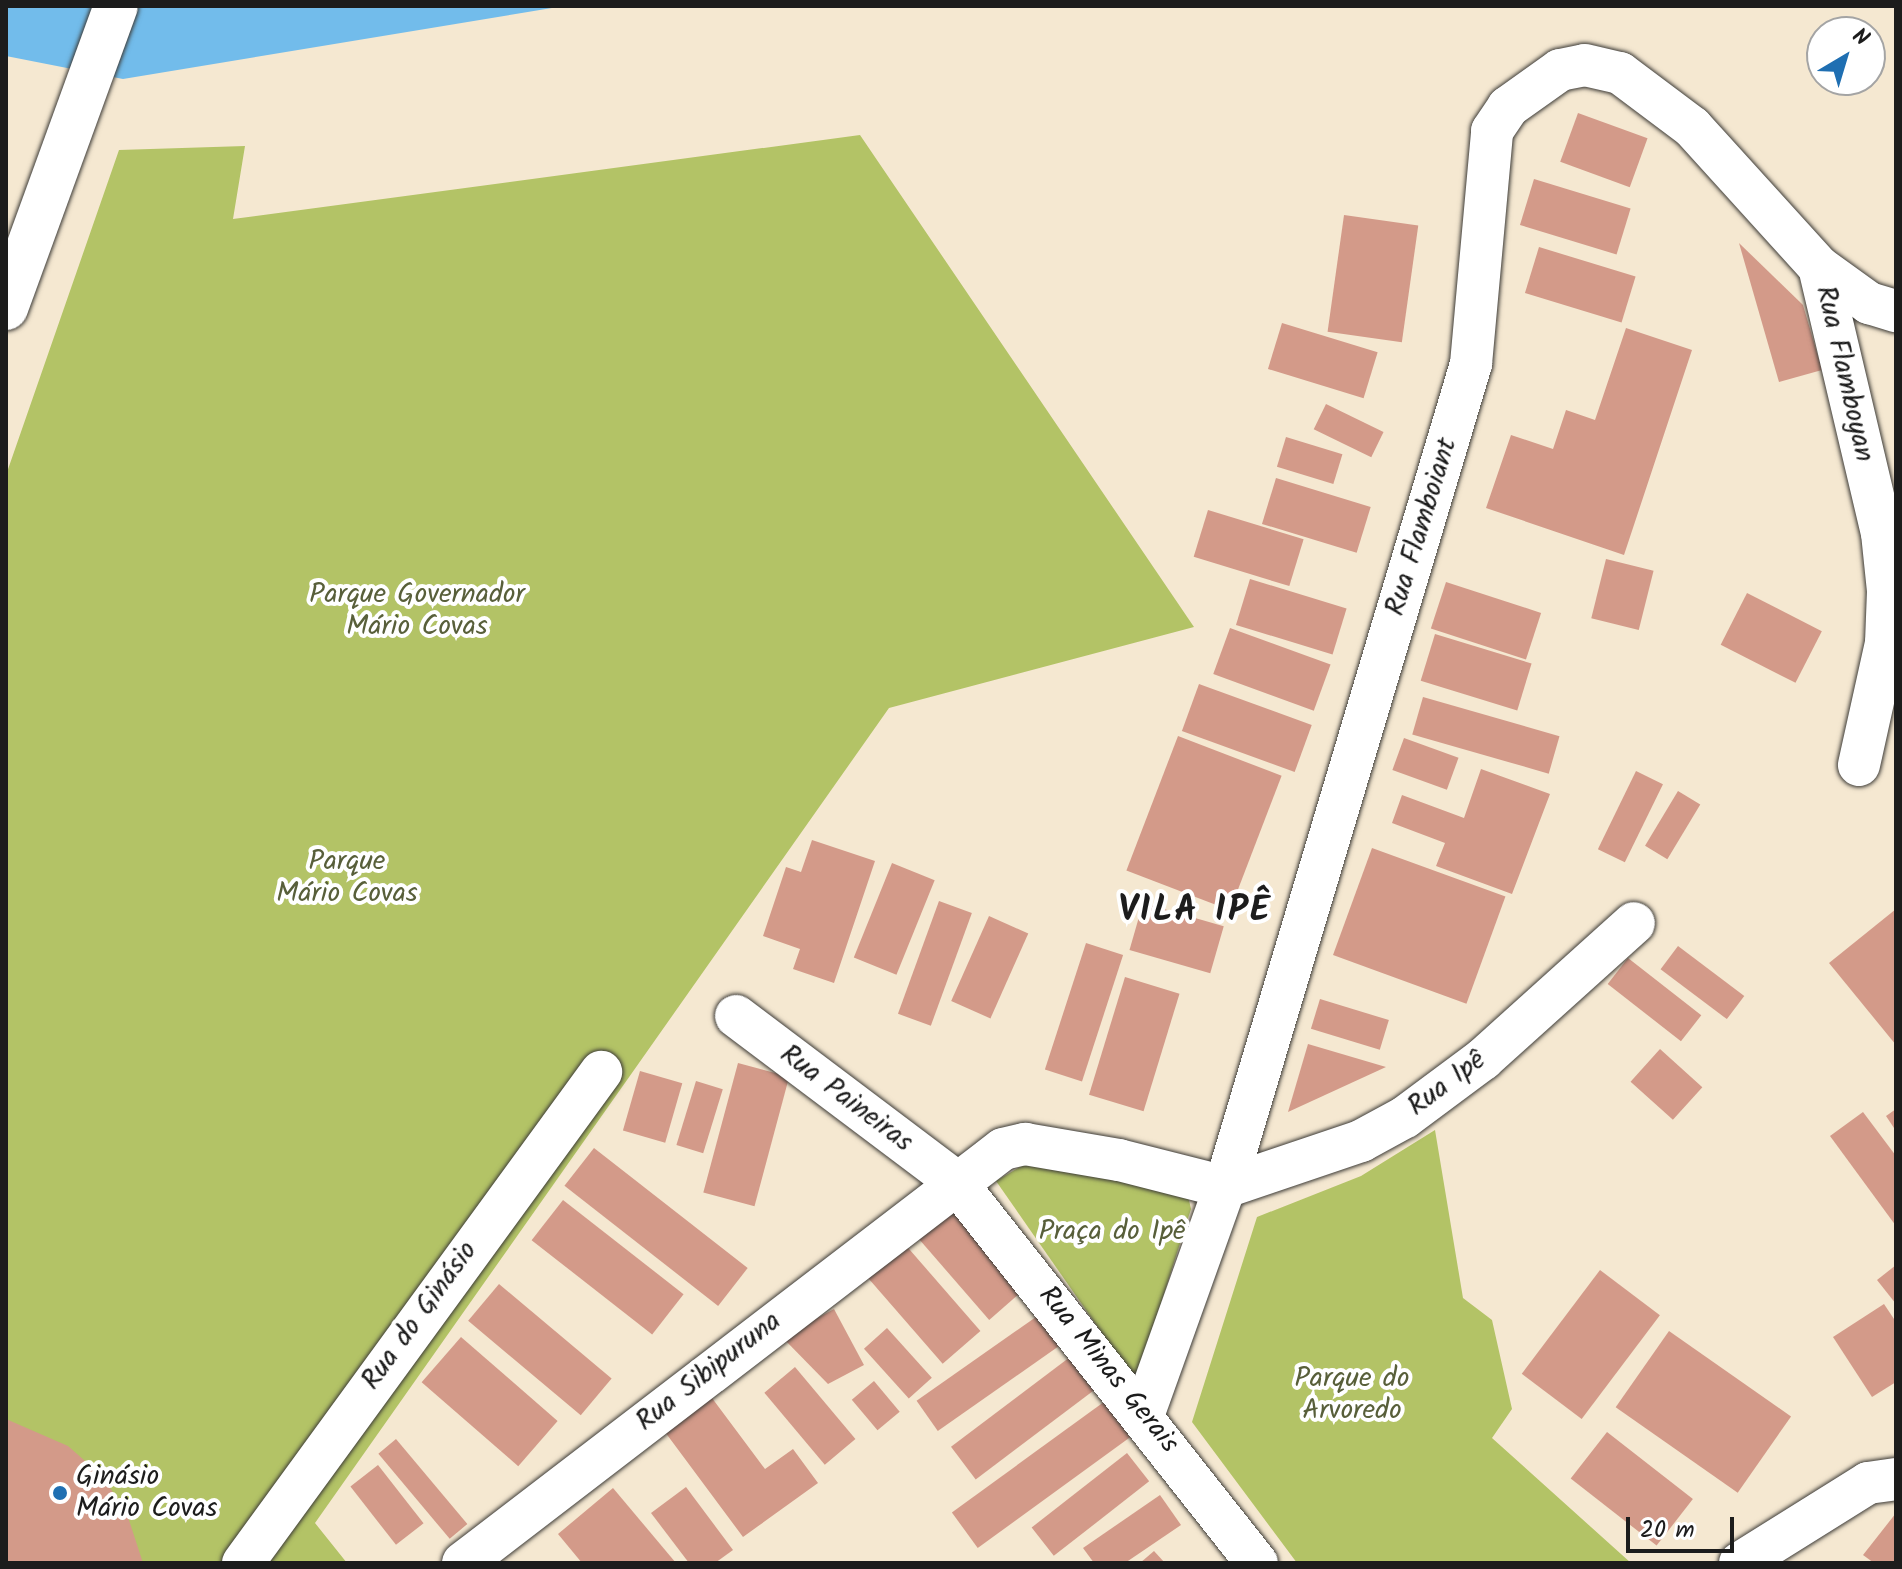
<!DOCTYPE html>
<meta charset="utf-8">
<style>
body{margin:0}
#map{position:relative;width:1902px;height:1569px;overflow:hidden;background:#f5e8d1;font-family:Kalam,sans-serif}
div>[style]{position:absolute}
.green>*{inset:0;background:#b3c366}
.water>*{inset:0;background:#72bceb}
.building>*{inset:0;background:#d39a89;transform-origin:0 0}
.roads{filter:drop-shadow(0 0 2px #3d3b37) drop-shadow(0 0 2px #3d3b37)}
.minor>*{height:42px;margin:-21px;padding:0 21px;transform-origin:21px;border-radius:21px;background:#fff}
.major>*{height:44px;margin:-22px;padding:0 22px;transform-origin:22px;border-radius:22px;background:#fff}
.dots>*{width:22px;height:22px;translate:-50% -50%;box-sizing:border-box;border:4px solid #fff;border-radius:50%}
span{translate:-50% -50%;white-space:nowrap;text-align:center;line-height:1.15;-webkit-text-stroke:8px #fff;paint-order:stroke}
.street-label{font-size:28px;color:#1c1c1c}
.park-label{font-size:28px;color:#585f3a}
.poi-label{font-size:28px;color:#1c1c1c}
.left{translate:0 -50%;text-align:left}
.district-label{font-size:36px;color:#1c1c1c;font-weight:700;letter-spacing:2px}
.frame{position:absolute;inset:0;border:8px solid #1c1c1c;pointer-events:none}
.north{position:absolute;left:1806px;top:16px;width:80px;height:80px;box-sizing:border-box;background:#fff;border:2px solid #a4a4a4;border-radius:50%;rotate:38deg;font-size:22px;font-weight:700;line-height:32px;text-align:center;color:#1c1c1c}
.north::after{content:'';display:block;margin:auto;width:28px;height:36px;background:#1f6fb2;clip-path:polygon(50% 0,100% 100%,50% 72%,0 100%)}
.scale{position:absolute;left:1626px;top:1517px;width:108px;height:36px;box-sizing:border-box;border:4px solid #1c1c1c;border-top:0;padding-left:10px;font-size:24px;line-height:28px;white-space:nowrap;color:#1c1c1c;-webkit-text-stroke:6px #fff;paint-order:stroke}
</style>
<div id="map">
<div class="green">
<div style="clip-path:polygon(860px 135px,1194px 627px,889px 708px,315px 1523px,347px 1563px,6px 1563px,6px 475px,119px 150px,245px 146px,233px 219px)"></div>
<div style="clip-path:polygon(1435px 1130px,1463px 1298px,1492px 1320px,1512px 1409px,1492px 1438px,1631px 1563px,1297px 1563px,1192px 1422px,1257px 1217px,1361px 1176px)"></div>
<div style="clip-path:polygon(1040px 1155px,1188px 1196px,1191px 1209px,1136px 1382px,996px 1181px)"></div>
</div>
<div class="water">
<div style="clip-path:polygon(6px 6px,564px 6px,123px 79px,6px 56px)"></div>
</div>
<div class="building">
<div style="left:1578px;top:113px;width:74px;height:52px;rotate:20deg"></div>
<div style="left:1534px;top:179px;width:101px;height:48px;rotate:17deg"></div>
<div style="left:1344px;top:215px;width:75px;height:118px;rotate:8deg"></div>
<div style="clip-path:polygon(1739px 243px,1803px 305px,1822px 370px,1779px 382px)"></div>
<div style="left:1539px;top:247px;width:101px;height:48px;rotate:17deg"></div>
<div style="left:1282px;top:323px;width:100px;height:48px;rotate:17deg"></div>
<div style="clip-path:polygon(1626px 328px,1692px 350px,1624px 555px,1486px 508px,1511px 435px,1553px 449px,1566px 410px,1595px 420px)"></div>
<div style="left:1326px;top:404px;width:64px;height:28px;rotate:26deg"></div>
<div style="left:1286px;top:437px;width:59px;height:31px;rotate:17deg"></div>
<div style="left:1276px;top:478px;width:99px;height:48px;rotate:17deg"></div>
<div style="left:1208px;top:510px;width:100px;height:49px;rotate:17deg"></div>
<div style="left:1606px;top:559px;width:49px;height:61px;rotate:14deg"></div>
<div style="left:1250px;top:579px;width:101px;height:48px;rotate:17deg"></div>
<div style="left:1446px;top:582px;width:100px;height:49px;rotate:18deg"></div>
<div style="left:1747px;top:593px;width:84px;height:58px;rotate:27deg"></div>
<div style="left:1230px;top:628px;width:107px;height:49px;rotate:20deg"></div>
<div style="left:1435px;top:634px;width:101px;height:49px;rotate:17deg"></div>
<div style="left:1199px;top:684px;width:120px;height:50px;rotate:20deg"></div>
<div style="left:1423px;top:697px;width:142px;height:39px;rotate:16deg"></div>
<div style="left:1178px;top:736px;width:111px;height:144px;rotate:21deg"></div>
<div style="left:1404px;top:738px;width:58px;height:34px;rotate:20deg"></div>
<div style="clip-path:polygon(1481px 769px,1550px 794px,1512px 894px,1436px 866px,1445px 843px,1392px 823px,1402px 795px,1464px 818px)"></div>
<div style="left:1636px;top:771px;width:30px;height:87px;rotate:26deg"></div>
<div style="left:1678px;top:791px;width:26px;height:64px;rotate:31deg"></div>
<div style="clip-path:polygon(812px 840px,875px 861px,834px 983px,793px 969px,800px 949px,763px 936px,786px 867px,801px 872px)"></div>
<div style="left:1372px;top:848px;width:142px;height:114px;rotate:20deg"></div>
<div style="left:892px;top:863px;width:46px;height:102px;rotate:22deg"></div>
<div style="left:939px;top:901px;width:35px;height:120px;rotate:20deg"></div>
<div style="left:1143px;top:903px;width:84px;height:49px;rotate:16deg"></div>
<div style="clip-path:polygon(1896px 909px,1896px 1045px,1829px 963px)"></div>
<div style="left:989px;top:916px;width:43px;height:93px;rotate:24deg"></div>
<div style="left:1086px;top:943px;width:39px;height:133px;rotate:18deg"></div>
<div style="left:1678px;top:946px;width:83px;height:29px;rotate:37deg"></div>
<div style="left:1628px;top:958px;width:93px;height:33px;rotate:38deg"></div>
<div style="left:1125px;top:977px;width:57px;height:123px;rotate:17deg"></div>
<div style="left:1320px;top:999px;width:72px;height:31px;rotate:17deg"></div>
<div style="clip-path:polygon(1308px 1044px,1386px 1067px,1288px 1112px)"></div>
<div style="left:1660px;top:1049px;width:57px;height:44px;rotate:42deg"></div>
<div style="left:738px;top:1063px;width:53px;height:134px;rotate:15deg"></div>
<div style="left:640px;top:1071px;width:44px;height:62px;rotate:16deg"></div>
<div style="left:696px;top:1081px;width:28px;height:67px;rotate:17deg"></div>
<div style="clip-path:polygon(1896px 1109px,1896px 1131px,1886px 1116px)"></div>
<div style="clip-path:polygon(1863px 1112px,1896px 1156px,1896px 1226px,1830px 1136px)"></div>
<div style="left:594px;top:1148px;width:195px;height:48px;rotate:38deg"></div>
<div style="left:953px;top:1199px;width:115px;height:52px;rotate:49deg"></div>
<div style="left:563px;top:1200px;width:153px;height:51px;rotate:38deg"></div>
<div style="left:903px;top:1242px;width:118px;height:50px;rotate:49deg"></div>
<div style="clip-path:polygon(1896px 1265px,1896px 1304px,1877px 1280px)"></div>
<div style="left:1600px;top:1270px;width:75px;height:130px;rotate:37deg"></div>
<div style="left:499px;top:1284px;width:147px;height:48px;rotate:40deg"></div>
<div style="clip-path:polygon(1884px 1304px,1896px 1322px,1896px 1382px,1872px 1397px,1833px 1337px)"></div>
<div style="clip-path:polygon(834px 1309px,864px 1365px,828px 1384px,782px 1337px)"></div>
<div style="left:1046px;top:1310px;width:37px;height:158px;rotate:55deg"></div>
<div style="left:887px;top:1328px;width:67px;height:31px;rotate:48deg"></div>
<div style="left:1669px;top:1331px;width:149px;height:93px;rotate:35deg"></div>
<div style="left:461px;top:1337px;width:128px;height:60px;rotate:41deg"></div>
<div style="left:1074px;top:1354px;width:41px;height:154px;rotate:53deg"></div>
<div style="left:795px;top:1367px;width:94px;height:40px;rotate:50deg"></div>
<div style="left:874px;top:1381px;width:40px;height:29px;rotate:50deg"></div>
<div style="clip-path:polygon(712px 1398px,765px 1469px,793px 1449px,818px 1483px,743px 1537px,665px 1432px)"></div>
<div style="left:1108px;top:1399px;width:44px;height:193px;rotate:54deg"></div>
<div style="clip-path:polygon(6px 1419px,68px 1446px,101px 1475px,126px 1511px,143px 1563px,6px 1563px)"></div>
<div style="left:1607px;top:1432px;width:109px;height:59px;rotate:38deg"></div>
<div style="left:396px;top:1439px;width:111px;height:23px;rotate:50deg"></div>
<div style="left:1127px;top:1453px;width:36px;height:121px;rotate:52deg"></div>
<div style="left:378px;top:1465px;width:74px;height:35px;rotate:52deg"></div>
<div style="clip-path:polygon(686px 1487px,733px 1550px,715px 1563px,689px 1563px,651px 1513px)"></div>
<div style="clip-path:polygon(613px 1488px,676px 1563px,582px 1563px,558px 1534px)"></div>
<div style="clip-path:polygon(1160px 1495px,1181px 1525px,1125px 1563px,1094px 1563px,1083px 1548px)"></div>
<div style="clip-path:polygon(1896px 1513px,1896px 1563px,1874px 1563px,1863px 1555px)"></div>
<div style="clip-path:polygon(1154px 1551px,1165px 1563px,1140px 1563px)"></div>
</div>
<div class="roads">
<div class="minor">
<div style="left:1819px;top:267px;width:273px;rotate:76.7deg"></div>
<div style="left:1882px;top:533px;width:58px;rotate:84.1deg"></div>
<div style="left:1888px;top:591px;width:52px;rotate:92.2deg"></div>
<div style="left:1886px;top:643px;width:125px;rotate:102.5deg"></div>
<div style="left:736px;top:1016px;width:274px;rotate:37deg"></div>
<div style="left:955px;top:1181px;width:487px;rotate:51.7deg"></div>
<div style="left:1225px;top:1187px;width:144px;rotate:-18.7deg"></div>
<div style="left:1361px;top:1141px;width:50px;rotate:-28.6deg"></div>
<div style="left:1405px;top:1117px;width:97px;rotate:-36.6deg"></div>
<div style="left:1483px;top:1059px;width:203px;rotate:-42deg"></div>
<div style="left:1144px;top:1413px;width:240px;rotate:-70.3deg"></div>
<div style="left:1225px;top:1187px;width:859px;rotate:-73.36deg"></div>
<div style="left:1471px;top:364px;width:234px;rotate:-84.8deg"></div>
<div style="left:1492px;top:131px;width:29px;rotate:-56deg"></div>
<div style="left:1508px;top:107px;width:64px;rotate:-35.4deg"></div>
<div style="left:1560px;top:70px;width:25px;rotate:-11deg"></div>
<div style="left:1585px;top:65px;width:36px;rotate:13deg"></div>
<div style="left:1620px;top:73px;width:90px;rotate:36.9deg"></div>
<div style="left:1692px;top:127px;width:189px;rotate:47.8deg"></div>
<div style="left:1819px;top:267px;width:62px;rotate:35.8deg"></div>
<div style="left:1869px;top:303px;width:28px;rotate:17deg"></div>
<div style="left:243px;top:1563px;width:608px;rotate:-53.9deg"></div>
<div style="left:463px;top:1563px;width:680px;rotate:-37.48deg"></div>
<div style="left:1003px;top:1149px;width:23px;rotate:-13deg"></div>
<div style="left:1025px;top:1144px;width:95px;rotate:9.7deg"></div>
<div style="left:1119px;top:1160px;width:109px;rotate:14.3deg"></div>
<div style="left:1740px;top:1563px;width:151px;rotate:-32deg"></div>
<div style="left:1868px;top:1483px;width:28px;rotate:-8deg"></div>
</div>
<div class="major">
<div style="left:6px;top:308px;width:321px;rotate:-70deg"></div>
</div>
</div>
<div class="dots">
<div style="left:60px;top:1493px;background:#1f6fb2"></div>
</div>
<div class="street-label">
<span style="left:1844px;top:374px;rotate:77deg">Rua Flamboyan</span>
<span style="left:1422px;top:527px;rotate:-73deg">Rua Flamboiant</span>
<span style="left:1447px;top:1084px;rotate:-37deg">Rua Ipê</span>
<span style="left:846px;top:1099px;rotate:37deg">Rua Paineiras</span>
<span style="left:420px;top:1316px;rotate:-54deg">Rua do Ginásio</span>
<span style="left:1108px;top:1370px;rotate:51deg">Rua Minas Gerais</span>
<span style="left:709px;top:1372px;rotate:-38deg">Rua Sibipuruna</span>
</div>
<div class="park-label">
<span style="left:417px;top:611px">Parque Governador<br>Mário Covas</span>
<span style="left:347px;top:878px">Parque<br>Mário Covas</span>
<span style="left:1112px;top:1232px">Praça do Ipê</span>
<span style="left:1352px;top:1395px">Parque do<br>Arvoredo</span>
</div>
<div class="poi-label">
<span class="left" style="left:76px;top:1493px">Ginásio<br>Mário Covas</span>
</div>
<div class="district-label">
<span style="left:1195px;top:911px">VILA IPÊ</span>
</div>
<div class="frame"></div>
<div class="north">N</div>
<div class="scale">20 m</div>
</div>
